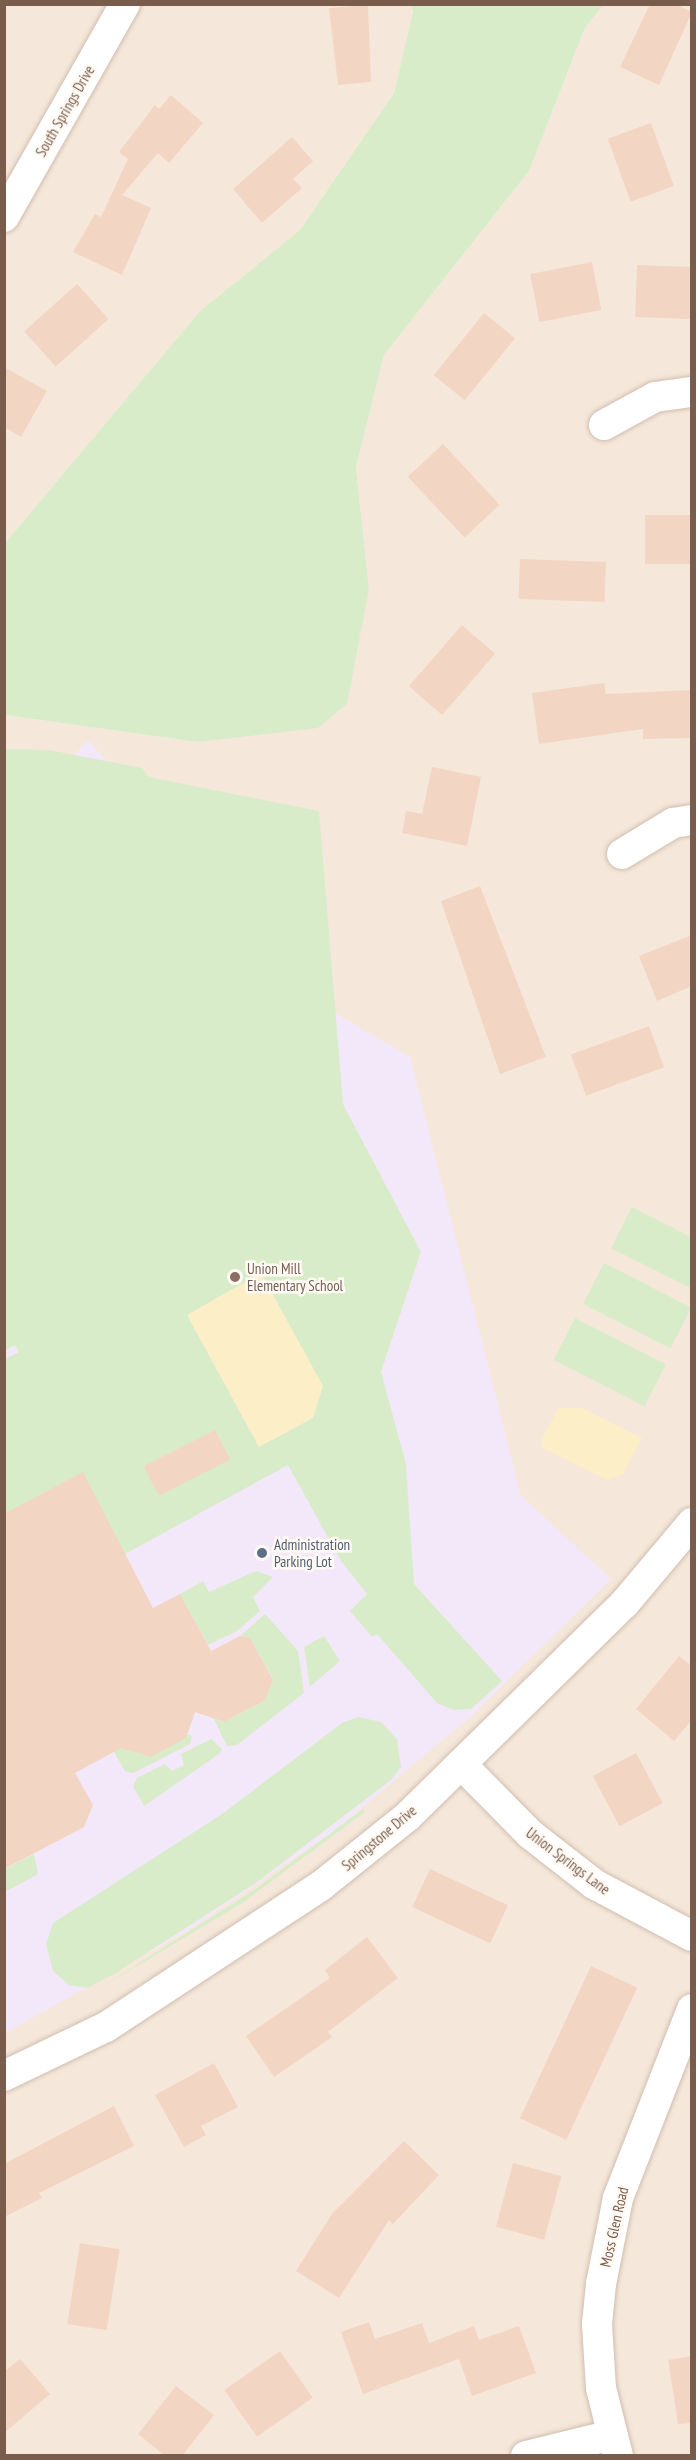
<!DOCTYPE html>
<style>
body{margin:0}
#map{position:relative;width:696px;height:2460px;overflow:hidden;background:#fdf6ec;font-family:"PT Sans Narrow",sans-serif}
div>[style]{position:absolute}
.residential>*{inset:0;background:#f5e8da}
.education>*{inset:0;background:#f3e8fa}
.green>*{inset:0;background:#d8ecc9;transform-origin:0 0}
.sand>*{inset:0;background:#fcefc7}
.building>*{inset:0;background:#f3d5c3;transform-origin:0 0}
.roads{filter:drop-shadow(0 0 2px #d1beb0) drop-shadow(0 0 2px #d1beb0)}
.minor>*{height:30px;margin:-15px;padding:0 15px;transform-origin:15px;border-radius:15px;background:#fff}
.dots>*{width:16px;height:16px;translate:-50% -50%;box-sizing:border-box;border:3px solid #fffaf3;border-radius:50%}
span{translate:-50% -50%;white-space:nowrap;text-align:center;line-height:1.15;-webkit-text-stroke:5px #fffaf3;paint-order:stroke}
.street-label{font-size:15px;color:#7a5c4d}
.education-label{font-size:15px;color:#785e54}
.left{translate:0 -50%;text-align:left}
.service-label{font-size:15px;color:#4e5e75}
.frame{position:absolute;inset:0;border:6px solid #7a5c4d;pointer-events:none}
</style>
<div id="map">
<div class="residential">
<div style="clip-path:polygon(5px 5px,410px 5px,413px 11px,394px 93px,300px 230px,200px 311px,5px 543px)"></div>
<div style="clip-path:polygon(603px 5px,691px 5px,691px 2455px,5px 2456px,5px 715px,197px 742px,369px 589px,356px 468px,384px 355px,529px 171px,585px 28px)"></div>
</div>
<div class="education">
<div style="clip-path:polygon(88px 740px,318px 1003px,410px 1057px,521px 1496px,611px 1579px,470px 1717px,334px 1831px,189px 1930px,5px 2033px,5px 827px)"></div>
</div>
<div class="green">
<div style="clip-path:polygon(410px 5px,603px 5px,585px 28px,529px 171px,384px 355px,356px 468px,369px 589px,347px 704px,318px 728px,197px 742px,5px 715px,5px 543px,200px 311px,300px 230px,394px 93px,413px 11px)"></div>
<div style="clip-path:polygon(5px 749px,49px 750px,142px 768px,149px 777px,319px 811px,343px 1104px,421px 1252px,381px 1372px,406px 1464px,414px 1584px,502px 1681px,471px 1709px,454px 1710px,437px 1703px,377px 1634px,372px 1637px,350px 1611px,367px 1594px,341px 1561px,288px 1465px,125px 1554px,5px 1514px,5px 1359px,19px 1352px,15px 1345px,5px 1351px)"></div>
<div style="clip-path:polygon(632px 1207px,691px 1237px,691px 1288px,611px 1248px)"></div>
<div style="left:604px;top:1263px;width:98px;height:46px;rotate:27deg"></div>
<div style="left:575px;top:1318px;width:102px;height:47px;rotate:27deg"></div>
<div style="clip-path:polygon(256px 1571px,273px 1577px,253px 1597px,260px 1611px,237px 1631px,208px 1645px,180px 1594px,203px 1581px,209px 1592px)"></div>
<div style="clip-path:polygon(265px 1614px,298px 1651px,304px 1693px,237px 1745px,227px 1746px,214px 1719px,224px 1722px,265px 1700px,273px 1679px,250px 1638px,240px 1636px)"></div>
<div style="clip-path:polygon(324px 1636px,340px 1661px,310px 1687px,304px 1647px)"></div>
<div style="clip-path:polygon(358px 1717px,381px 1722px,397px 1739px,401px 1767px,391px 1780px,257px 1882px,114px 1974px,87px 1988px,69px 1985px,53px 1971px,46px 1945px,53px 1923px,222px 1814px,342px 1723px)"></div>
<div style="clip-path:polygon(120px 1732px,129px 1750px,151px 1757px,187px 1734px,192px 1736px,190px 1744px,133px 1773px,125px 1771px,114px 1752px)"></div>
<div style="clip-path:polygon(211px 1739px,222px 1749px,219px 1754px,144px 1806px,133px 1786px,137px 1778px,165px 1764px,172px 1771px,184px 1765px,181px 1754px)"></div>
<div style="clip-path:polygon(363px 1809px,365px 1812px,242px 1903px,102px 1987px,254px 1890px)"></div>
<div style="clip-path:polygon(34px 1854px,38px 1874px,5px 1892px,5px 1869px)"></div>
</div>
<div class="sand">
<div style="clip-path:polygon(261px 1273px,323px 1386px,313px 1418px,259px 1447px,187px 1315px)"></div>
<div style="clip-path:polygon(559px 1408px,582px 1408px,642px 1438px,623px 1474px,607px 1480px,543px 1448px,541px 1440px)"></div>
</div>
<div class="building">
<div style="clip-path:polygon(650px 4px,675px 4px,692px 12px,659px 85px,620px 67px)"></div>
<div style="clip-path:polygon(368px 5px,371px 82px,338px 85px,329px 8px)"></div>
<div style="clip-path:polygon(171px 95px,203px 123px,169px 163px,158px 153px,122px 195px,151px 208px,122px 275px,73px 252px,95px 214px,101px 217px,128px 159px,119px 152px,155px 105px,159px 109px)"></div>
<div style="left:651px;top:123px;width:67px;height:46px;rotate:70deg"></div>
<div style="clip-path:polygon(292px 137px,313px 161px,293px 179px,302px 188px,262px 223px,233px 189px)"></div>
<div style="left:592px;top:262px;width:49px;height:63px;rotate:79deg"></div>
<div style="left:637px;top:265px;width:55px;height:52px;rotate:2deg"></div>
<div style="left:77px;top:284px;width:47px;height:71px;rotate:48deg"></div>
<div style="left:484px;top:313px;width:40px;height:80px;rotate:39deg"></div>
<div style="clip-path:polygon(4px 367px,47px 391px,21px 437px,4px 427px)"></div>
<div style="left:443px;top:444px;width:83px;height:48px;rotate:47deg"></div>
<div style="left:645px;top:515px;width:47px;height:49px"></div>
<div style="left:520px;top:559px;width:86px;height:40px;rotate:2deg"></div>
<div style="left:462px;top:625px;width:44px;height:81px;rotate:41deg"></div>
<div style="clip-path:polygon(604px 683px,606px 694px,692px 690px,692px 738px,643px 739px,643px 729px,539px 744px,532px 693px)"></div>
<div style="clip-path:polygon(432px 767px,481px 777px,467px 846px,402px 833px,406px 811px,422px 814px)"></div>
<div style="clip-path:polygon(480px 886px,546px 1057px,500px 1074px,441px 901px)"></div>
<div style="clip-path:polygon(692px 935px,692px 986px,657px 1001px,639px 956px)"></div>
<div style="left:649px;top:1026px;width:44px;height:83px;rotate:70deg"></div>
<div style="left:215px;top:1430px;width:33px;height:80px;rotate:63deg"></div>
<div style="clip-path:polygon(83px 1472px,153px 1608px,180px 1594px,211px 1651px,240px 1636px,250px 1638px,273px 1680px,265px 1700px,224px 1722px,195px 1712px,186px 1738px,151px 1757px,121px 1748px,75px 1773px,93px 1805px,84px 1827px,4px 1869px,4px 1514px)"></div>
<div style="clip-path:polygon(679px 1656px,692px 1666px,692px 1720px,674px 1741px,636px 1709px)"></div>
<div style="left:636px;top:1753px;width:57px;height:49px;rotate:62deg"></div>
<div style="left:430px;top:1869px;width:86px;height:42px;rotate:25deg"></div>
<div style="clip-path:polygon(367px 1937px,398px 1978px,328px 2032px,332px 2037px,274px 2077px,246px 2036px,330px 1978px,325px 1970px)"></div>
<div style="left:591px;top:1966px;width:51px;height:168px;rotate:25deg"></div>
<div style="clip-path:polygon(214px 2063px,238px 2107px,201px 2126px,206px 2135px,184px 2147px,155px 2095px)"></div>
<div style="clip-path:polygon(114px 2106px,134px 2146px,39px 2193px,42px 2198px,4px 2217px,4px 2164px)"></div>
<div style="clip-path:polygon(404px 2141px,439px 2175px,393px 2224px,389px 2220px,339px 2298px,296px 2271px,332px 2214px)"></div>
<div style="left:513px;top:2163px;width:50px;height:66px;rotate:15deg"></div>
<div style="left:80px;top:2243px;width:40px;height:82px;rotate:9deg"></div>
<div style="clip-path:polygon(369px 2322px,375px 2339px,422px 2323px,429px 2343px,474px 2326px,479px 2340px,519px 2326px,536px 2373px,472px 2396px,459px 2359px,363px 2394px,341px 2332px)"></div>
<div style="left:280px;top:2351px;width:57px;height:68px;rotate:55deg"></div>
<div style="clip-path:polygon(692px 2356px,692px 2423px,678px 2424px,668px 2360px)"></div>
<div style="clip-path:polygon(20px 2359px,50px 2394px,4px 2433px,4px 2372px)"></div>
<div style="clip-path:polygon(176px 2386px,214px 2415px,182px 2456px,165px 2456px,138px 2434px)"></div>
</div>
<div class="roads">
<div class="minor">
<div style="left:4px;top:217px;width:245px;rotate:-60.4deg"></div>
<div style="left:604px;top:425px;width:58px;rotate:-28.8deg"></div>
<div style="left:655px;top:397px;width:37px;rotate:-8deg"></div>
<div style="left:622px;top:854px;width:60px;rotate:-31.3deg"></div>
<div style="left:673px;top:823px;width:19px;rotate:-9deg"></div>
<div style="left:461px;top:1764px;width:98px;rotate:45.4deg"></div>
<div style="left:530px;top:1834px;width:81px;rotate:38deg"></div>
<div style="left:594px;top:1884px;width:111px;rotate:28deg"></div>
<div style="left:4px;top:2076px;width:113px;rotate:-25.7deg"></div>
<div style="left:106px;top:2027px;width:258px;rotate:-33.3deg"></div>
<div style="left:322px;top:1885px;width:110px;rotate:-38.7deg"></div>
<div style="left:408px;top:1816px;width:303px;rotate:-44.5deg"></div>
<div style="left:624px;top:1604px;width:106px;rotate:-50deg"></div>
<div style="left:526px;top:2456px;width:89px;rotate:-13.7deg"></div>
<div style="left:618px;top:2456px;width:70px;rotate:-104deg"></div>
<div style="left:601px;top:2388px;width:64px;rotate:-93.6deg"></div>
<div style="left:597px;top:2324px;width:40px;rotate:-84.3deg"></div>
<div style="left:601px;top:2284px;width:88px;rotate:-78.8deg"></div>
<div style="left:618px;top:2198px;width:203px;rotate:-68.6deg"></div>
</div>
</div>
<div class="dots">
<div style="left:235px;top:1277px;background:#8d6e63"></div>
<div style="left:262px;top:1553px;background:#5c6f8a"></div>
</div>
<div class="street-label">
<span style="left:65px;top:111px;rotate:-60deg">South Springs Drive</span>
<span style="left:379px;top:1838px;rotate:-40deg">Springstone Drive</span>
<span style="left:568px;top:1861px;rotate:37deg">Union Springs Lane</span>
<span style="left:614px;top:2227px;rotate:-77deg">Moss Glen Road</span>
</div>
<div class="education-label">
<span class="left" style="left:247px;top:1277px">Union Mill<br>Elementary School</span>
</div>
<div class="service-label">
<span class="left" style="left:274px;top:1553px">Administration<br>Parking Lot</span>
</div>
<div class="frame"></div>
</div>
